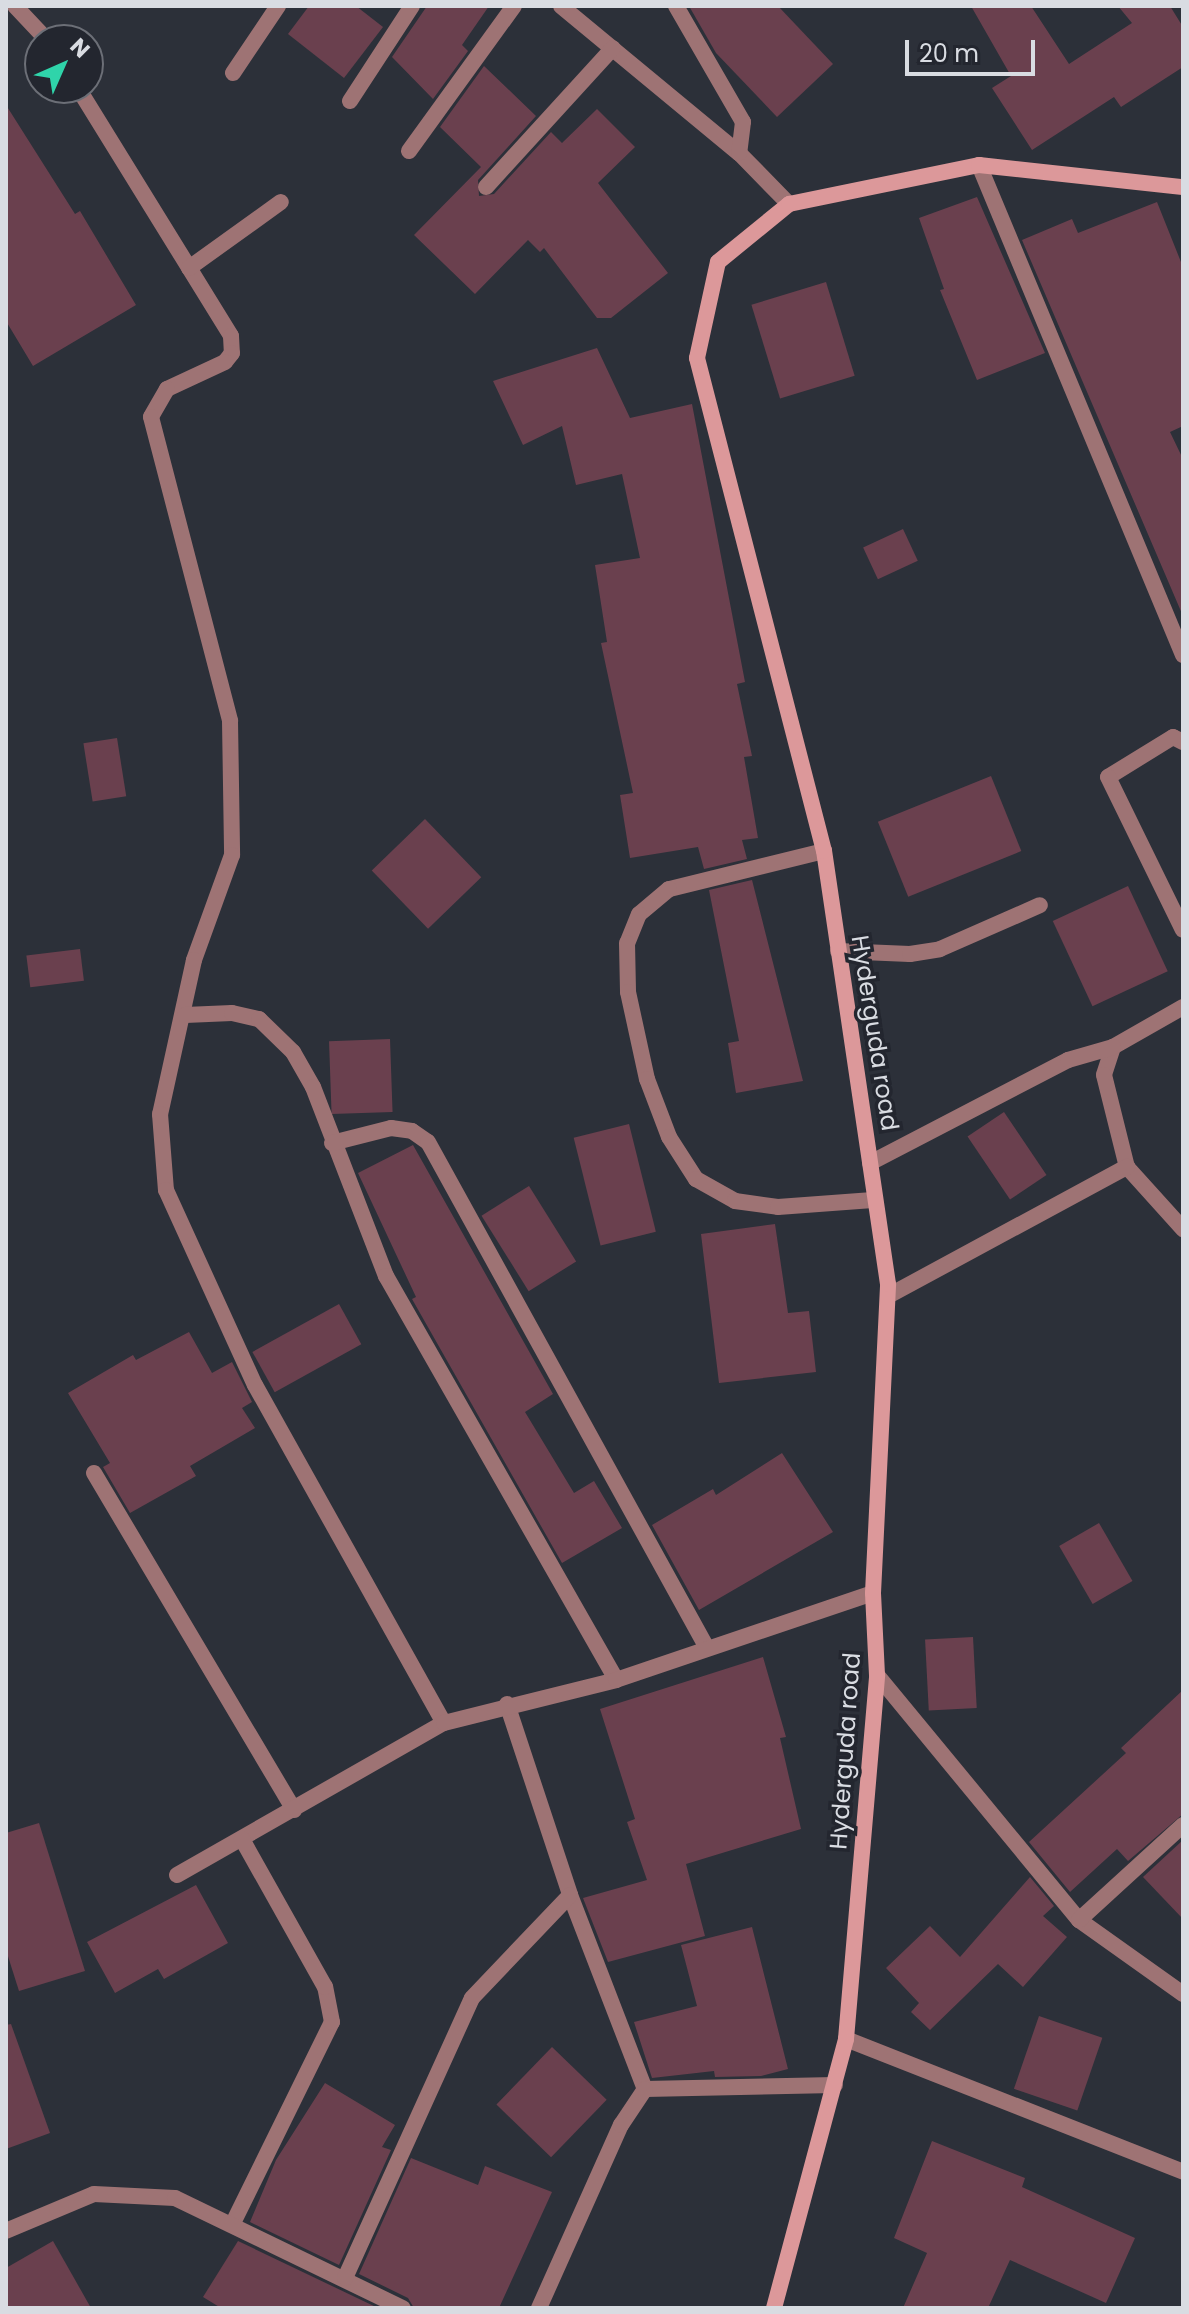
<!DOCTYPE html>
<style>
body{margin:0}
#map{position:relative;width:1189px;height:2314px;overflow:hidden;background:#2c3039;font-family:Poppins,sans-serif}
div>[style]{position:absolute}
.building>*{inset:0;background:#6a404e;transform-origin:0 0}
.lane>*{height:16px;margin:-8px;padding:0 8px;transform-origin:8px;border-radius:8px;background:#9e7374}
.street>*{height:16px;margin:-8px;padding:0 8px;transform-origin:8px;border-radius:8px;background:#9e7374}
.secondary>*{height:16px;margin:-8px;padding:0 8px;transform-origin:8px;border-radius:8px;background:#dc989a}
span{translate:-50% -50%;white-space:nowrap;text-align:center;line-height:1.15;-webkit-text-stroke:7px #23262f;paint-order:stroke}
.street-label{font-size:24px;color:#d9dce2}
.frame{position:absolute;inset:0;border:8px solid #d9dce2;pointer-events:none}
.north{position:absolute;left:24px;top:24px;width:80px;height:80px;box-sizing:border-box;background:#23262f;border:2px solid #6c6f77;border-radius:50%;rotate:45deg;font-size:22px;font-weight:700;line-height:32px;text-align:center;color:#d9dce2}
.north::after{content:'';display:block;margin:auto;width:28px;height:36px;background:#2fd4aa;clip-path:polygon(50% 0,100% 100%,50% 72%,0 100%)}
.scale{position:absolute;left:905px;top:40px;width:130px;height:36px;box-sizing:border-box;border:4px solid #d9dce2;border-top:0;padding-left:10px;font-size:24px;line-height:28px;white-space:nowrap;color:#d9dce2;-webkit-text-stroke:6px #23262f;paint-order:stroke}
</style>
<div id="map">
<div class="building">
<div style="clip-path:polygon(309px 6px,356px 6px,383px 27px,344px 78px,288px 34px)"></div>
<div style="clip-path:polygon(427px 6px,489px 6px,462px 45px,468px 51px,433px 99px,392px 57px)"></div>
<div style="clip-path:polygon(689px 6px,778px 6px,833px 64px,777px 117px,716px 53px)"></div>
<div style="clip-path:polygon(971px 6px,1031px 6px,1069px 64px,1132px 23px,1118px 6px,1170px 6px,1183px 27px,1183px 67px,1121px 107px,1114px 97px,1032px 150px,992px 88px,1011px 76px)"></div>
<div style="clip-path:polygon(484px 66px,536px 116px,478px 180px,479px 196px,494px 194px,551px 132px,562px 143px,597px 109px,635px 147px,598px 183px,668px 273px,611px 318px,597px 318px,544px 248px,540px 252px,528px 240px,475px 294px,414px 235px,481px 167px,440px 127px)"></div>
<div style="clip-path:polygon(6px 105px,75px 214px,80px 211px,136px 305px,33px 366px,6px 321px)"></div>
<div style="clip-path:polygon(977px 197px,1045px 353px,977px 380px,940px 290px,944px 289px,919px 218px)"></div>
<div style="clip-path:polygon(1157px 202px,1183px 267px,1183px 426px,1170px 432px,1183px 459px,1183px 616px,1022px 240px,1072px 219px,1078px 233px)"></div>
<div style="left:826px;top:282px;width:98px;height:78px;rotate:73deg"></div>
<div style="clip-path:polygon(597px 348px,630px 418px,692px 404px,745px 682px,737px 684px,752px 756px,744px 757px,758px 838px,742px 840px,747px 859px,704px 869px,698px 847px,630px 858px,620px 795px,633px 793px,601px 643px,607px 642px,595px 565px,640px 558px,622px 474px,576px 485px,562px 426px,523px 445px,493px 381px)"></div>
<div style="left:903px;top:529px;width:35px;height:44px;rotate:65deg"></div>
<div style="left:117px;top:738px;width:59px;height:34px;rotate:81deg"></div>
<div style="left:991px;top:776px;width:81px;height:122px;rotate:68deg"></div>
<div style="left:425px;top:819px;width:81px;height:74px;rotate:46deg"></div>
<div style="clip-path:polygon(752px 880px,803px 1081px,736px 1093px,728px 1043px,739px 1041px,709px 890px)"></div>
<div style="left:1128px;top:886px;width:94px;height:83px;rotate:65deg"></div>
<div style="left:80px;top:949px;width:32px;height:54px;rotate:83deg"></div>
<div style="left:390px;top:1039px;width:73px;height:61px;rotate:88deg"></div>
<div style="left:1004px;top:1112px;width:76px;height:44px;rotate:56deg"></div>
<div style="left:629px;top:1124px;width:111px;height:57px;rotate:76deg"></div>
<div style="clip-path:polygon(413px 1145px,553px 1394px,525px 1412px,574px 1493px,594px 1481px,622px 1528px,562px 1563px,412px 1299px,416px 1297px,358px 1173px)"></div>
<div style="left:529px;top:1186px;width:89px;height:56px;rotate:58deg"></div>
<div style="clip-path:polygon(775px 1224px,788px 1313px,809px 1311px,816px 1372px,719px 1383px,701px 1234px)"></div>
<div style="left:339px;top:1304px;width:46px;height:99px;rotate:61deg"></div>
<div style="clip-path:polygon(189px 1332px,212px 1373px,232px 1362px,252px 1402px,242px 1408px,255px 1428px,190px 1466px,196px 1476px,130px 1513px,103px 1467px,110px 1463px,68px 1393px,133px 1355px,136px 1360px)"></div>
<div style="clip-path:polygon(782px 1453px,833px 1532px,699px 1610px,652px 1525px,713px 1489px,716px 1495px)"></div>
<div style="left:1099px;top:1523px;width:67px;height:46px;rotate:60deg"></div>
<div style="left:973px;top:1637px;width:71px;height:48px;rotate:87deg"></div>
<div style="clip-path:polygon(763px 1657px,786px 1737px,780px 1738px,801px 1829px,686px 1864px,705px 1936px,608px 1962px,583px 1898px,647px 1880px,627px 1822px,635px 1819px,600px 1709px)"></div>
<div style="clip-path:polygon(1183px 1690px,1183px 1814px,1128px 1861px,1117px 1849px,1070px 1892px,1029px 1842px,1126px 1753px,1121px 1748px)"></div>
<div style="clip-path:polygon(39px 1823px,85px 1971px,19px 1991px,6px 1950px,6px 1833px)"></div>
<div style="clip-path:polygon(1183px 1840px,1183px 1919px,1143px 1877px)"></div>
<div style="clip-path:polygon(1030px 1877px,1054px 1906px,1043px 1916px,1067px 1937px,1023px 1987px,998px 1964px,930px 2030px,911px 2012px,919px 2003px,886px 1968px,930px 1926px,960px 1957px)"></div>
<div style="clip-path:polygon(196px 1885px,228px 1943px,164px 1979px,158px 1969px,115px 1993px,87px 1942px)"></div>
<div style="clip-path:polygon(752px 1927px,788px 2069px,761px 2076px,715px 2077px,714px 2071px,652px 2078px,634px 2022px,697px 2006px,681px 1945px)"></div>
<div style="left:1039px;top:2016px;width:67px;height:77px;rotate:19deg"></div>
<div style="clip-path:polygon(11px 2024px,50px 2133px,6px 2149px,6px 2025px)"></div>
<div style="left:552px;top:2047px;width:76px;height:80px;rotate:44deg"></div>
<div style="clip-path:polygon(325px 2083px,395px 2125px,382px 2147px,391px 2150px,339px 2265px,250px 2222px,276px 2160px)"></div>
<div style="clip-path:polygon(932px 2141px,1025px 2178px,1022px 2187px,1135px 2238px,1106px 2303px,1010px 2260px,988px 2308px,903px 2308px,927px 2253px,894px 2238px)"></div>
<div style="clip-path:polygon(411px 2158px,478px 2185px,485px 2166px,552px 2192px,499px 2308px,414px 2308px,408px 2298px,359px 2274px)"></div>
<div style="clip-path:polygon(53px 2241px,91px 2308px,6px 2308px,6px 2268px)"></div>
<div style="clip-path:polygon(238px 2241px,378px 2308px,221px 2308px,203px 2297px)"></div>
</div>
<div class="lane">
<div style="left:824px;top:851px;width:160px;rotate:166.2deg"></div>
<div style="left:669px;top:889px;width:39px;rotate:140deg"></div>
<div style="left:639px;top:914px;width:31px;rotate:112deg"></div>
<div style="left:627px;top:943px;width:49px;rotate:88.8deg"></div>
<div style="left:628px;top:992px;width:89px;rotate:77.7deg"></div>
<div style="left:647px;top:1079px;width:62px;rotate:69.2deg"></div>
<div style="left:669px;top:1137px;width:50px;rotate:57.3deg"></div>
<div style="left:696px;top:1179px;width:45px;rotate:29.4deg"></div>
<div style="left:735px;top:1201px;width:43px;rotate:7.9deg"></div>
<div style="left:778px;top:1207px;width:95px;rotate:-4.2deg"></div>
</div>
<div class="street">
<div style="left:15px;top:6px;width:47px;rotate:46.7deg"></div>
<div style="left:561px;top:6px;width:231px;rotate:39.6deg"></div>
<div style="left:739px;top:153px;width:71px;rotate:45.6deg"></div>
<div style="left:676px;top:6px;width:134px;rotate:60deg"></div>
<div style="left:743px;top:122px;width:31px;rotate:97deg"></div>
<div style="left:233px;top:73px;width:81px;rotate:-56.1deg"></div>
<div style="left:78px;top:88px;width:291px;rotate:58.3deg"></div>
<div style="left:231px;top:336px;width:17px;rotate:87deg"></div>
<div style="left:232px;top:353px;width:11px;rotate:128deg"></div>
<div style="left:225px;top:362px;width:64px;rotate:155deg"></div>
<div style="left:167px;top:389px;width:32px;rotate:120deg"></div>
<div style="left:151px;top:417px;width:314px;rotate:75.4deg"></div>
<div style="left:230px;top:721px;width:134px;rotate:89.1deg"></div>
<div style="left:232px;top:855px;width:112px;rotate:109.9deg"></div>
<div style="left:194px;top:960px;width:158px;rotate:102.4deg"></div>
<div style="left:160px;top:1114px;width:76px;rotate:85.5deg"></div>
<div style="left:166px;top:1190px;width:214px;rotate:65.5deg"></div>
<div style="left:255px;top:1385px;width:387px;rotate:60.8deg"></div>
<div style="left:350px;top:101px;width:113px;rotate:-56.9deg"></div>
<div style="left:409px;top:151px;width:179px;rotate:-54.1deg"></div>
<div style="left:979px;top:165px;width:531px;rotate:67.4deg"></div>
<div style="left:486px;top:187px;width:188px;rotate:-47.6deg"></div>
<div style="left:189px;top:268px;width:113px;rotate:-35.7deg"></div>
<div style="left:1183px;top:742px;width:11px;rotate:-153deg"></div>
<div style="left:1173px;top:737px;width:76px;rotate:148.4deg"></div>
<div style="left:1108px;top:777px;width:170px;rotate:63.9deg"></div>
<div style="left:838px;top:951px;width:72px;rotate:2.4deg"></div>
<div style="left:910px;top:954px;width:30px;rotate:-9deg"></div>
<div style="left:940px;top:949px;width:109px;rotate:-23.7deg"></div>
<div style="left:1183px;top:1007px;width:81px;rotate:150.3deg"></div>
<div style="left:1113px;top:1047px;width:29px;rotate:108deg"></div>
<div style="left:1104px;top:1075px;width:95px;rotate:76deg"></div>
<div style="left:1127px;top:1167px;width:84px;rotate:47.9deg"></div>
<div style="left:185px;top:1015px;width:47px;rotate:-2.4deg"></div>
<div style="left:232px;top:1013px;width:28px;rotate:13deg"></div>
<div style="left:259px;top:1019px;width:47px;rotate:44.1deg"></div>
<div style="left:293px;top:1052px;width:40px;rotate:60.3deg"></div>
<div style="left:313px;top:1087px;width:203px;rotate:68.9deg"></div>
<div style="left:386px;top:1276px;width:465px;rotate:60.3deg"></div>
<div style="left:332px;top:1143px;width:61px;rotate:-14.3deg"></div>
<div style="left:391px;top:1128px;width:21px;rotate:8deg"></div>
<div style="left:412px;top:1131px;width:19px;rotate:35deg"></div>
<div style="left:428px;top:1142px;width:578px;rotate:61.13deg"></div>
<div style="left:870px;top:1163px;width:223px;rotate:-27.5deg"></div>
<div style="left:1068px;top:1060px;width:47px;rotate:-16.1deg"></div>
<div style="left:888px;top:1296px;width:272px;rotate:-28.4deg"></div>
<div style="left:94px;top:1473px;width:392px;rotate:59.3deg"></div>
<div style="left:877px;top:1675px;width:318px;rotate:50.5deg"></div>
<div style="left:1079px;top:1920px;width:128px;rotate:35.4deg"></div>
<div style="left:507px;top:1704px;width:201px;rotate:71.7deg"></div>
<div style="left:570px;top:1895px;width:208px;rotate:68.9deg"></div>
<div style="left:177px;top:1875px;width:307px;rotate:-29.7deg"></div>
<div style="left:444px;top:1723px;width:177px;rotate:-14deg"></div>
<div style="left:616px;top:1680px;width:271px;rotate:-18.7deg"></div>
<div style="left:1079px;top:1920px;width:141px;rotate:-42.4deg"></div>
<div style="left:846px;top:2039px;width:362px;rotate:21.5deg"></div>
<div style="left:645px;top:2089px;width:190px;rotate:-1.2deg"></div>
<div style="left:233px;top:2223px;width:224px;rotate:-63.8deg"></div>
<div style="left:332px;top:2022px;width:36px;rotate:-101deg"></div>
<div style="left:325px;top:1987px;width:170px;rotate:-119.3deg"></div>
<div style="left:6px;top:2231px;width:95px;rotate:-22.8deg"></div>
<div style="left:94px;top:2194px;width:81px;rotate:2.8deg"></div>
<div style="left:175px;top:2198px;width:253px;rotate:25.8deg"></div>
<div style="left:345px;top:2278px;width:307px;rotate:-65.6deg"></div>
<div style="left:472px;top:1998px;width:142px;rotate:-46.4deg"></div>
<div style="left:539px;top:2308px;width:201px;rotate:-65.9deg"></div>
<div style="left:621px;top:2125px;width:43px;rotate:-56.3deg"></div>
</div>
<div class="secondary">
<div style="left:774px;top:2308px;width:278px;rotate:-75deg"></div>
<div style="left:846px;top:2039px;width:365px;rotate:-85.1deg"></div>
<div style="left:877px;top:1675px;width:82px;rotate:-92.8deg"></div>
<div style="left:873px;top:1593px;width:309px;rotate:-87.2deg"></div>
<div style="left:888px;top:1284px;width:438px;rotate:-98.4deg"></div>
<div style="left:824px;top:851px;width:509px;rotate:-104.45deg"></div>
<div style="left:697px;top:358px;width:98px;rotate:-77.7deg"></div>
<div style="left:718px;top:262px;width:92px;rotate:-39.2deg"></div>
<div style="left:789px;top:204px;width:194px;rotate:-11.6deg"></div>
<div style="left:979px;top:165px;width:205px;rotate:6.2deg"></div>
</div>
<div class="street-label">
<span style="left:875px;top:1033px;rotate:81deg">Hyderguda road</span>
<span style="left:845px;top:1751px;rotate:-86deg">Hyderguda road</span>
</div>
<div class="frame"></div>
<div class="north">N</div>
<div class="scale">20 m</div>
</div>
